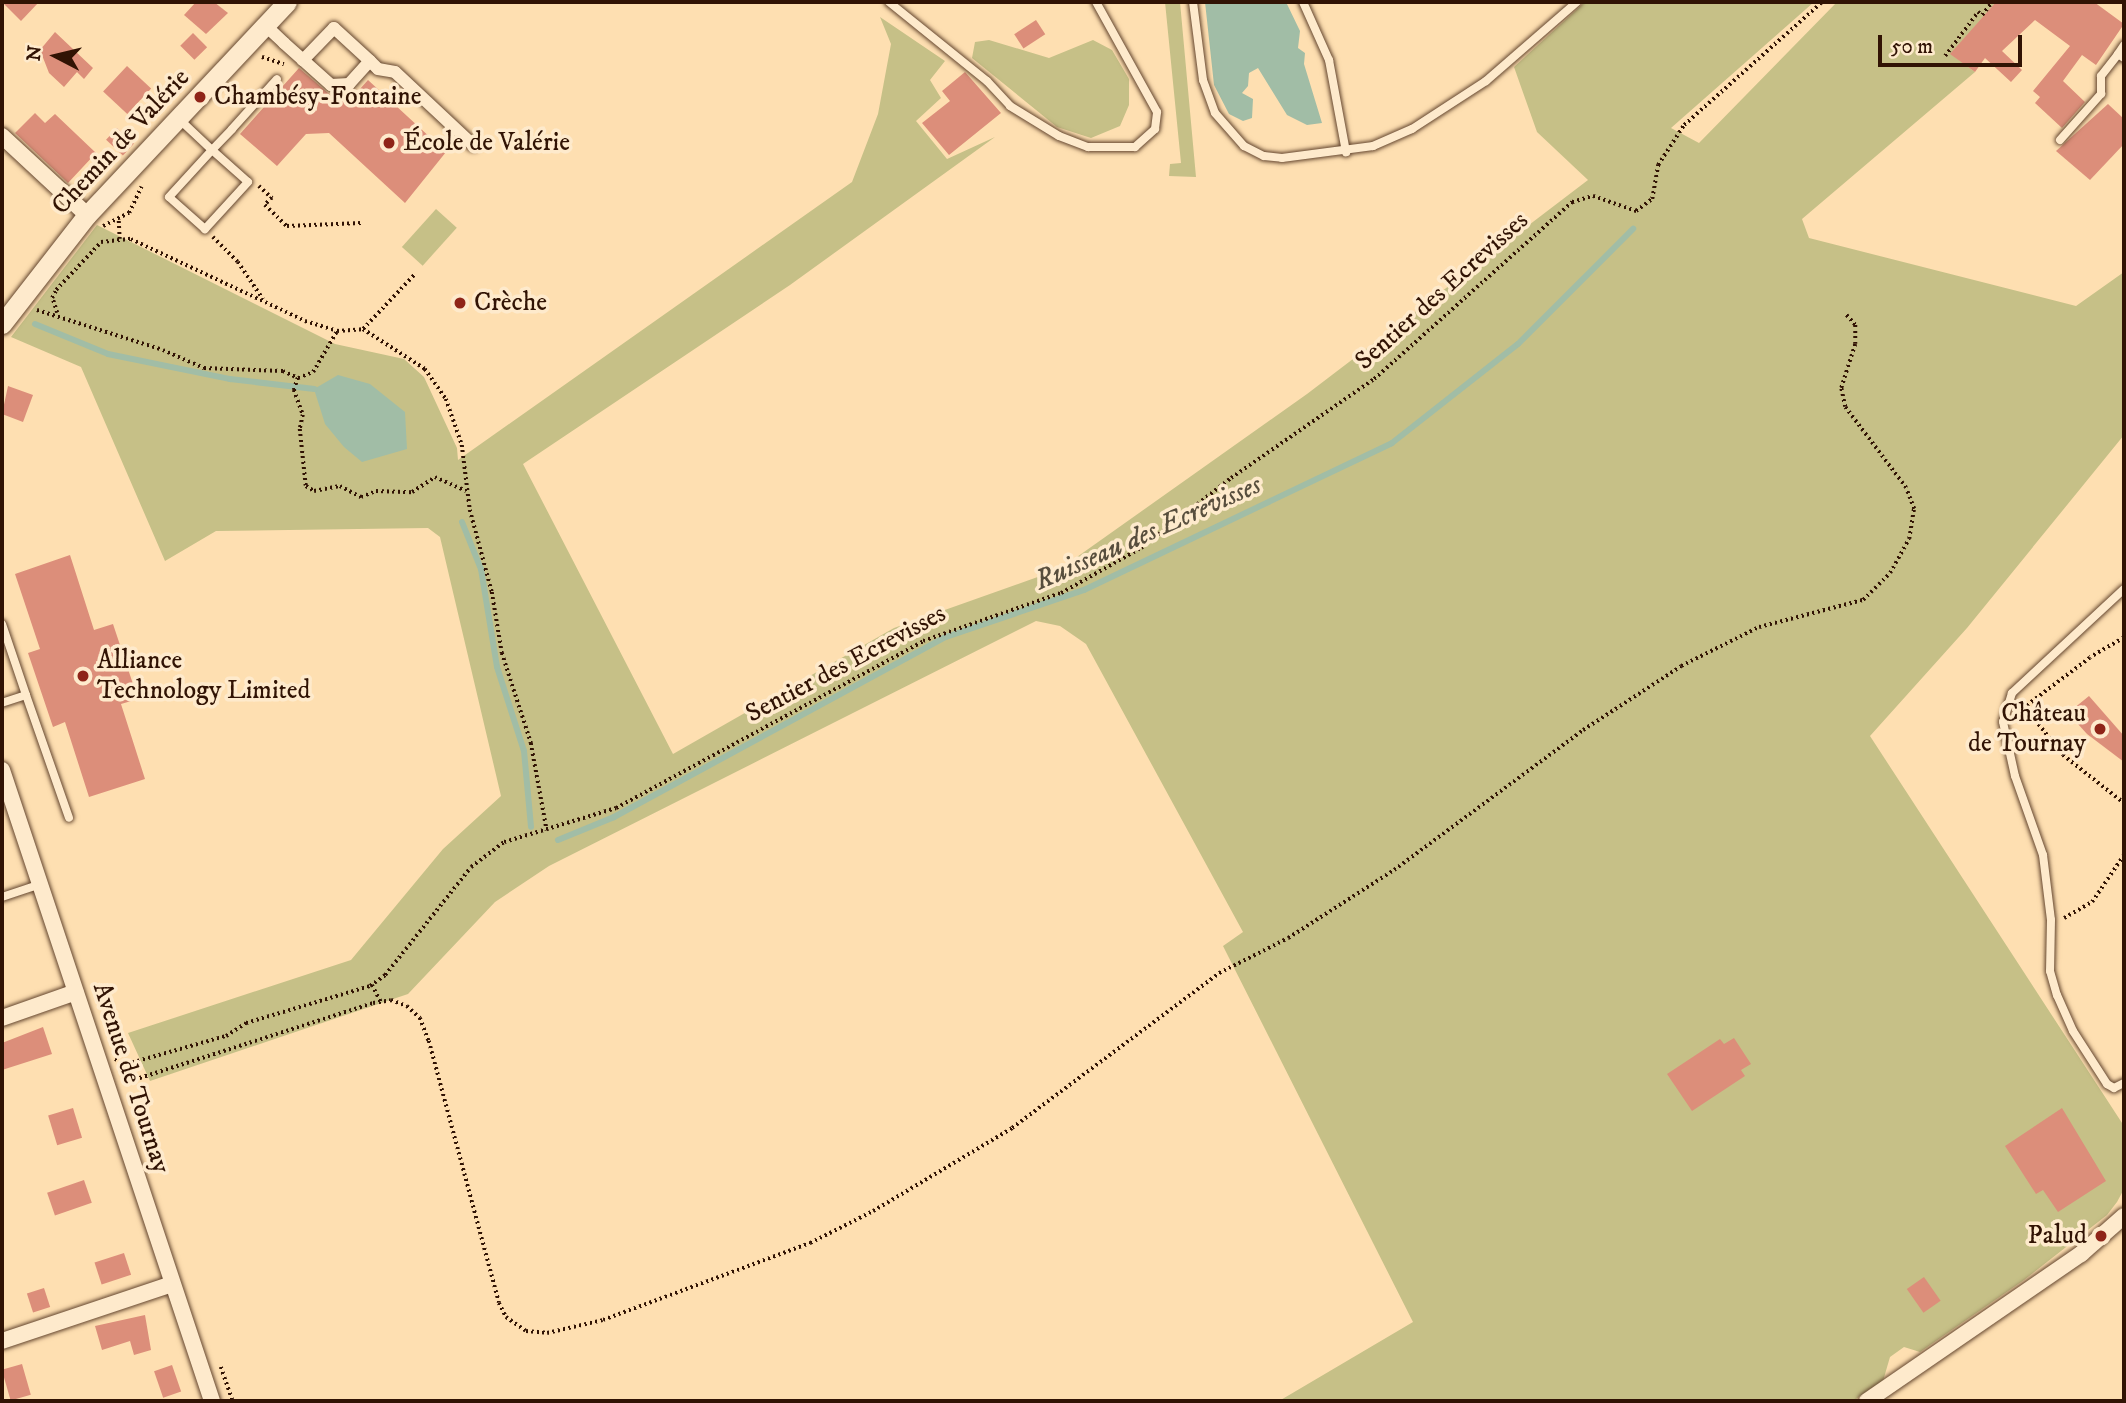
<!DOCTYPE html>
<meta charset="utf-8">
<style>
body{margin:0}
#map{position:relative;width:2126px;height:1403px;overflow:hidden;background:#fedfb1;font-family:"IM FELL DW Pica",serif}
div>[style]{position:absolute}
.green>*{inset:0;background:#c6c087;transform-origin:0 0}
.water>*{inset:0;background:#a1bda6}
.stream>*{height:6px;margin:-3px;padding:0 3px;transform-origin:3px;border-radius:3px;background:#a1bda6}
.building>*{inset:0;background:#dc8e7a;transform-origin:0 0}
.path>*{height:3.5px;margin-top:-1.75px;transform-origin:0;background:repeating-linear-gradient(90deg,#311304 0 2px,transparent 0 5.5px)}
.roads{filter:drop-shadow(0 0 2px #64462f) drop-shadow(0 0 2px #64462f)}
.service>*{height:8px;margin:-4px;padding:0 4px;transform-origin:4px;border-radius:4px;background:#feeacc}
.pedestrian>*{height:12px;margin:-6px;padding:0 6px;transform-origin:6px;border-radius:6px;background:#feeacc}
.minor>*{height:16px;margin:-8px;padding:0 8px;transform-origin:8px;border-radius:8px;background:#feeacc}
.tertiary>*{height:19px;margin:-9.5px;padding:0 9.5px;transform-origin:9.5px;border-radius:9.5px;background:#feeacc}
.dots>*{width:19px;height:19px;translate:-50% -50%;box-sizing:border-box;border:4px solid #feeacc;border-radius:50%}
span{translate:-50% -50%;white-space:nowrap;text-align:center;line-height:1.15;-webkit-text-stroke:7px #feeacc;paint-order:stroke}
.poi-label{font-size:26px;color:#311304}
.left{translate:0 -50%;text-align:left}
.right{translate:-100% -50%;text-align:right}
.street-label{font-size:26px;color:#311304}
.water-label{font-size:28px;color:#584e3d;font-style:italic}
.frame{position:absolute;inset:0;border:4px solid #311304;pointer-events:none}
.north{position:absolute;left:21px;top:21px;width:70px;height:70px;-webkit-text-stroke:5px #feeacc;paint-order:stroke;rotate:277deg;font-size:19px;font-weight:700;line-height:28px;text-align:center;color:#311304}
.north::after{content:'';display:block;margin:auto;width:24px;height:32px;background:#311304;clip-path:polygon(50% 0,100% 100%,50% 72%,0 100%)}
.scale{position:absolute;left:1878px;top:35px;width:144px;height:32px;box-sizing:border-box;border:4px solid #311304;border-top:0;padding-left:9px;font-size:21px;line-height:24px;white-space:nowrap;color:#311304;-webkit-text-stroke:5px #feeacc;paint-order:stroke}
</style>
<div id="map">
<div class="green">
<div style="clip-path:polygon(1165px 2px,1180px 2px,1196px 177px,1169px 176px,1170px 164px,1181px 163px)"></div>
<div style="clip-path:polygon(1585px 2px,1814px 2px,1671px 128px,1699px 143px,1837px 2px,1996px 2px,1951px 54px,1975px 72px,1802px 219px,1809px 238px,2076px 306px,2124px 272px,2124px 435px,1967px 628px,1870px 736px,2124px 1126px,2124px 1189px,2117px 1202px,2107px 1215px,2024px 1280px,1920px 1352px,1904px 1347px,1890px 1357px,1883px 1381px,1853px 1401px,1279px 1401px,1413px 1322px,1223px 946px,1243px 932px,1086px 644px,1060px 626px,1036px 621px,549px 866px,495px 902px,408px 994px,150px 1081px,128px 1033px,351px 960px,443px 849px,501px 796px,440px 537px,428px 528px,216px 531px,165px 561px,81px 367px,11px 337px,97px 225px,335px 344px,404px 359px,424px 377px,457px 448px,458px 460px,852px 182px,878px 114px,891px 44px,880px 17px,945px 61px,930px 80px,941px 98px,916px 121px,947px 159px,995px 137px,790px 285px,523px 464px,673px 754px,894px 628px,1060px 569px,1307px 394px,1588px 180px,1537px 132px,1514px 67px)"></div>
<div style="clip-path:polygon(989px 40px,1049px 58px,1093px 40px,1112px 50px,1129px 79px,1129px 105px,1120px 126px,1091px 138px,1057px 127px,972px 58px,975px 42px)"></div>
<div style="left:436px;top:209px;width:28px;height:51px;rotate:42deg"></div>
</div>
<div class="water">
<div style="clip-path:polygon(1205px 2px,1286px 2px,1300px 31px,1298px 48px,1305px 53px,1304px 64px,1322px 123px,1307px 125px,1287px 115px,1258px 68px,1249px 73px,1248px 86px,1242px 93px,1253px 99px,1252px 118px,1243px 121px,1229px 114px,1214px 85px)"></div>
<div style="clip-path:polygon(338px 375px,370px 384px,405px 412px,407px 449px,362px 462px,344px 447px,325px 424px,314px 389px)"></div>
</div>
<div class="stream">
<div style="left:35px;top:324px;width:79px;rotate:22.3deg"></div>
<div style="left:108px;top:354px;width:125px;rotate:11.6deg"></div>
<div style="left:230px;top:379px;width:85px;rotate:6.8deg"></div>
<div style="left:462px;top:522px;width:51px;rotate:68deg"></div>
<div style="left:481px;top:569px;width:99px;rotate:80.7deg"></div>
<div style="left:497px;top:667px;width:88px;rotate:72.2deg"></div>
<div style="left:524px;top:751px;width:76px;rotate:84.7deg"></div>
<div style="left:558px;top:840px;width:61px;rotate:-22.3deg"></div>
<div style="left:614px;top:817px;width:378px;rotate:-28.5deg"></div>
<div style="left:946px;top:637px;width:146px;rotate:-18.8deg"></div>
<div style="left:1084px;top:590px;width:341px;rotate:-25.5deg"></div>
<div style="left:1392px;top:443px;width:160px;rotate:-38.2deg"></div>
<div style="left:1518px;top:344px;width:163px;rotate:-45deg"></div>
</div>
<div class="building">
<div style="clip-path:polygon(2px 2px,39px 2px,21px 21px)"></div>
<div style="clip-path:polygon(196px 2px,214px 2px,228px 13px,206px 34px,184px 15px)"></div>
<div style="clip-path:polygon(1996px 2px,2094px 2px,2124px 24px,2096px 65px,2082px 55px,2063px 81px,2085px 102px,2062px 128px,2035px 103px,2040px 97px,2033px 91px,2070px 46px,2035px 20px,2002px 51px,2022px 70px,2011px 82px,1985px 58px,1975px 72px,1950px 54px)"></div>
<div style="left:1036px;top:20px;width:17px;height:26px;rotate:57deg"></div>
<div style="clip-path:polygon(55px 32px,93px 68px,84px 79px,77px 72px,64px 87px,49px 73px,40px 50px)"></div>
<div style="left:193px;top:33px;width:20px;height:18px;rotate:45deg"></div>
<div style="left:127px;top:66px;width:33px;height:35px;rotate:43deg"></div>
<div style="clip-path:polygon(299px 68px,335px 99px,352px 98px,368px 80px,446px 152px,405px 203px,329px 133px,306px 134px,277px 166px,240px 134px)"></div>
<div style="clip-path:polygon(965px 72px,1001px 113px,949px 155px,922px 123px,950px 101px,942px 91px)"></div>
<div style="clip-path:polygon(2108px 104px,2124px 119px,2124px 144px,2090px 180px,2056px 151px)"></div>
<div style="clip-path:polygon(35px 113px,45px 123px,55px 114px,96px 153px,68px 183px,15px 133px)"></div>
<div style="left:117px;top:128px;width:23px;height:16px;rotate:43deg"></div>
<div style="clip-path:polygon(8px 386px,33px 395px,23px 422px,2px 414px)"></div>
<div style="clip-path:polygon(70px 555px,94px 630px,113px 624px,138px 699px,121px 704px,145px 779px,89px 797px,65px 722px,53px 727px,28px 653px,40px 649px,15px 574px)"></div>
<div style="clip-path:polygon(2089px 696px,2124px 736px,2124px 762px,2087px 734px,2068px 713px)"></div>
<div style="clip-path:polygon(43px 1027px,52px 1054px,2px 1070px,2px 1043px)"></div>
<div style="clip-path:polygon(1734px 1038px,1751px 1064px,1741px 1070px,1745px 1076px,1692px 1111px,1667px 1074px,1720px 1039px,1724px 1044px)"></div>
<div style="left:73px;top:1108px;width:31px;height:26px;rotate:73deg"></div>
<div style="clip-path:polygon(2062px 1108px,2106px 1181px,2058px 1212px,2043px 1190px,2036px 1194px,2005px 1146px)"></div>
<div style="left:84px;top:1180px;width:24px;height:39px;rotate:71deg"></div>
<div style="left:124px;top:1253px;width:23px;height:31px;rotate:72deg"></div>
<div style="left:1924px;top:1277px;width:29px;height:21px;rotate:55deg"></div>
<div style="left:44px;top:1288px;width:20px;height:18px;rotate:72deg"></div>
<div style="clip-path:polygon(145px 1315px,151px 1350px,134px 1355px,130px 1341px,102px 1350px,95px 1326px)"></div>
<div style="left:22px;top:1364px;width:32px;height:21px;rotate:74deg"></div>
<div style="left:172px;top:1365px;width:28px;height:19px;rotate:71deg"></div>
</div>
<div class="path">
<div style="left:1945px;top:56px;width:55px;rotate:-53.1deg"></div>
<div style="left:1978px;top:12px;width:5px;rotate:37deg"></div>
<div style="left:1982px;top:15px;width:16px;rotate:-52deg"></div>
<div style="left:262px;top:57px;width:23px;rotate:18deg"></div>
<div style="left:259px;top:186px;width:18px;rotate:43deg"></div>
<div style="left:272px;top:198px;width:10px;rotate:135deg"></div>
<div style="left:265px;top:205px;width:30px;rotate:44deg"></div>
<div style="left:287px;top:226px;width:74px;rotate:-2.3deg"></div>
<div style="left:119px;top:221px;width:18px;rotate:87deg"></div>
<div style="left:103px;top:226px;width:29px;rotate:-27deg"></div>
<div style="left:129px;top:213px;width:29px;rotate:-65deg"></div>
<div style="left:213px;top:237px;width:35px;rotate:45deg"></div>
<div style="left:238px;top:262px;width:45px;rotate:56deg"></div>
<div style="left:37px;top:310px;width:132px;rotate:17.6deg"></div>
<div style="left:163px;top:350px;width:45px;rotate:23.7deg"></div>
<div style="left:204px;top:368px;width:79px;rotate:2.2deg"></div>
<div style="left:283px;top:371px;width:17px;rotate:25deg"></div>
<div style="left:57px;top:313px;width:16px;rotate:-108deg"></div>
<div style="left:52px;top:298px;width:9px;rotate:-63deg"></div>
<div style="left:56px;top:290px;width:66px;rotate:-46.8deg"></div>
<div style="left:101px;top:242px;width:30px;rotate:-6deg"></div>
<div style="left:131px;top:239px;width:192px;rotate:25.2deg"></div>
<div style="left:305px;top:321px;width:34px;rotate:17deg"></div>
<div style="left:337px;top:331px;width:26px;rotate:-4deg"></div>
<div style="left:363px;top:329px;width:74px;rotate:32.8deg"></div>
<div style="left:425px;top:369px;width:37px;rotate:55deg"></div>
<div style="left:446px;top:399px;width:49px;rotate:70.8deg"></div>
<div style="left:462px;top:445px;width:65px;rotate:83deg"></div>
<div style="left:470px;top:510px;width:85px;rotate:75deg"></div>
<div style="left:492px;top:592px;width:62px;rotate:80.7deg"></div>
<div style="left:502px;top:653px;width:95px;rotate:72.1deg"></div>
<div style="left:531px;top:743px;width:89px;rotate:79.7deg"></div>
<div style="left:363px;top:329px;width:76px;rotate:-46.6deg"></div>
<div style="left:298px;top:378px;width:13px;rotate:108deg"></div>
<div style="left:294px;top:390px;width:27px;rotate:70deg"></div>
<div style="left:303px;top:415px;width:14px;rotate:102deg"></div>
<div style="left:300px;top:429px;width:57px;rotate:84deg"></div>
<div style="left:306px;top:486px;width:9px;rotate:32deg"></div>
<div style="left:314px;top:491px;width:26px;rotate:-11deg"></div>
<div style="left:340px;top:486px;width:24px;rotate:28deg"></div>
<div style="left:361px;top:497px;width:16px;rotate:-22deg"></div>
<div style="left:376px;top:491px;width:36px;rotate:2deg"></div>
<div style="left:412px;top:492px;width:27px;rotate:-33deg"></div>
<div style="left:435px;top:477px;width:34px;rotate:24deg"></div>
<div style="left:298px;top:378px;width:16px;rotate:-22deg"></div>
<div style="left:313px;top:372px;width:48px;rotate:-59.7deg"></div>
<div style="left:2124px;top:638px;width:39px;rotate:150deg"></div>
<div style="left:2090px;top:658px;width:81px;rotate:143deg"></div>
<div style="left:2025px;top:707px;width:61px;rotate:51.6deg"></div>
<div style="left:2063px;top:755px;width:78px;rotate:38.2deg"></div>
<div style="left:2064px;top:918px;width:32px;rotate:-30deg"></div>
<div style="left:2092px;top:902px;width:57px;rotate:-55.8deg"></div>
<div style="left:372px;top:985px;width:19px;rotate:62deg"></div>
<div style="left:115px;top:1059px;width:13px;rotate:23deg"></div>
<div style="left:127px;top:1064px;width:103px;rotate:-15.8deg"></div>
<div style="left:226px;top:1036px;width:24px;rotate:-33deg"></div>
<div style="left:246px;top:1023px;width:129px;rotate:-16.6deg"></div>
<div style="left:370px;top:986px;width:19px;rotate:-36deg"></div>
<div style="left:385px;top:975px;width:138px;rotate:-51.5deg"></div>
<div style="left:471px;top:867px;width:41px;rotate:-37.1deg"></div>
<div style="left:504px;top:842px;width:117px;rotate:-16.9deg"></div>
<div style="left:616px;top:808px;width:349px;rotate:-28.5deg"></div>
<div style="left:923px;top:641px;width:146px;rotate:-19.2deg"></div>
<div style="left:1061px;top:593px;width:92px;rotate:-29.4deg"></div>
<div style="left:1141px;top:548px;width:114px;rotate:-37.9deg"></div>
<div style="left:1231px;top:478px;width:174px;rotate:-34.7deg"></div>
<div style="left:1374px;top:379px;width:266px;rotate:-41.8deg"></div>
<div style="left:1572px;top:202px;width:22px;rotate:-16deg"></div>
<div style="left:1593px;top:196px;width:46px;rotate:19.2deg"></div>
<div style="left:1636px;top:211px;width:20px;rotate:-37deg"></div>
<div style="left:1652px;top:199px;width:35px;rotate:-80deg"></div>
<div style="left:1658px;top:165px;width:48px;rotate:-57deg"></div>
<div style="left:1684px;top:125px;width:185px;rotate:-41.7deg"></div>
<div style="left:127px;top:1064px;width:17px;rotate:69deg"></div>
<div style="left:124px;top:1083px;width:262px;rotate:-17.8deg"></div>
<div style="left:373px;top:1003px;width:18px;rotate:-9deg"></div>
<div style="left:391px;top:1000px;width:17px;rotate:21deg"></div>
<div style="left:407px;top:1006px;width:18px;rotate:43deg"></div>
<div style="left:420px;top:1018px;width:25px;rotate:69deg"></div>
<div style="left:429px;top:1041px;width:271px;rotate:75deg"></div>
<div style="left:499px;top:1303px;width:16px;rotate:63deg"></div>
<div style="left:506px;top:1317px;width:24px;rotate:35deg"></div>
<div style="left:526px;top:1331px;width:21px;rotate:5deg"></div>
<div style="left:547px;top:1333px;width:57px;rotate:-13.1deg"></div>
<div style="left:603px;top:1320px;width:221px;rotate:-20.4deg"></div>
<div style="left:810px;top:1243px;width:71px;rotate:-26.9deg"></div>
<div style="left:873px;top:1211px;width:162px;rotate:-30.8deg"></div>
<div style="left:1012px;top:1128px;width:259px;rotate:-36.8deg"></div>
<div style="left:1219px;top:973px;width:77px;rotate:-26.9deg"></div>
<div style="left:1288px;top:938px;width:126px;rotate:-32.7deg"></div>
<div style="left:1394px;top:870px;width:235px;rotate:-36.5deg"></div>
<div style="left:1583px;top:730px;width:117px;rotate:-33.1deg"></div>
<div style="left:1681px;top:666px;width:87px;rotate:-26.6deg"></div>
<div style="left:1759px;top:627px;width:107px;rotate:-14.6deg"></div>
<div style="left:1863px;top:600px;width:38px;rotate:-45deg"></div>
<div style="left:1890px;top:573px;width:39px;rotate:-61deg"></div>
<div style="left:1909px;top:539px;width:30px;rotate:-81deg"></div>
<div style="left:1914px;top:509px;width:22px;rotate:-111deg"></div>
<div style="left:1906px;top:488px;width:101px;rotate:-127deg"></div>
<div style="left:1845px;top:407px;width:19px;rotate:-102deg"></div>
<div style="left:1841px;top:388px;width:46px;rotate:-72.3deg"></div>
<div style="left:1855px;top:344px;width:19px;rotate:-90deg"></div>
<div style="left:1855px;top:325px;width:15px;rotate:-132deg"></div>
<div style="left:221px;top:1367px;width:36px;rotate:71deg"></div>
</div>
<div class="roads">
<div class="service">
<div style="left:889px;top:2px;width:126px;rotate:38.9deg"></div>
<div style="left:987px;top:81px;width:34px;rotate:47deg"></div>
<div style="left:1010px;top:106px;width:57px;rotate:31.5deg"></div>
<div style="left:1059px;top:136px;width:31px;rotate:21deg"></div>
<div style="left:1088px;top:147px;width:47px"></div>
<div style="left:1135px;top:147px;width:27px;rotate:-42deg"></div>
<div style="left:1155px;top:129px;width:17px;rotate:-83deg"></div>
<div style="left:1157px;top:112px;width:126px;rotate:-119deg"></div>
<div style="left:1193px;top:2px;width:79px;rotate:82.7deg"></div>
<div style="left:1203px;top:80px;width:35px;rotate:70deg"></div>
<div style="left:1215px;top:113px;width:44px;rotate:48.7deg"></div>
<div style="left:1244px;top:146px;width:22px;rotate:27deg"></div>
<div style="left:1264px;top:156px;width:18px;rotate:6deg"></div>
<div style="left:1282px;top:158px;width:92px;rotate:-7.5deg"></div>
<div style="left:1373px;top:146px;width:43px;rotate:-23.6deg"></div>
<div style="left:1412px;top:129px;width:88px;rotate:-33deg"></div>
<div style="left:1486px;top:81px;width:121px;rotate:-41deg"></div>
<div style="left:1303px;top:2px;width:64px;rotate:65.9deg"></div>
<div style="left:1329px;top:60px;width:94px;rotate:79.5deg"></div>
<div style="left:2124px;top:45px;width:11px;rotate:124deg"></div>
<div style="left:2118px;top:54px;width:7px;rotate:34deg"></div>
<div style="left:179px;top:119px;width:45px;rotate:43.2deg"></div>
<div style="left:212px;top:150px;width:48px;rotate:41.6deg"></div>
<div style="left:248px;top:182px;width:64px;rotate:132.5deg"></div>
<div style="left:205px;top:229px;width:48px;rotate:-138.4deg"></div>
<div style="left:169px;top:197px;width:64px;rotate:-47.5deg"></div>
<div style="left:212px;top:150px;width:29px;rotate:-46deg"></div>
<div style="left:232px;top:129px;width:67px;rotate:-48deg"></div>
<div style="left:2060px;top:140px;width:62px;rotate:-48.3deg"></div>
<div style="left:2101px;top:94px;width:18px;rotate:-90deg"></div>
<div style="left:2101px;top:76px;width:28px;rotate:-52deg"></div>
<div style="left:2124px;top:589px;width:153px;rotate:137.1deg"></div>
<div style="left:2012px;top:693px;width:30px;rotate:107deg"></div>
<div style="left:2003px;top:722px;width:55px;rotate:77.5deg"></div>
<div style="left:2015px;top:776px;width:84px;rotate:70.5deg"></div>
<div style="left:2043px;top:855px;width:65px;rotate:83deg"></div>
<div style="left:2051px;top:920px;width:51px;rotate:91.1deg"></div>
<div style="left:2050px;top:971px;width:25px;rotate:74deg"></div>
<div style="left:2057px;top:995px;width:39px;rotate:66deg"></div>
<div style="left:2073px;top:1031px;width:63px;rotate:57.3deg"></div>
<div style="left:2107px;top:1084px;width:8px;rotate:30deg"></div>
<div style="left:2114px;top:1088px;width:11px;rotate:-27deg"></div>
<div style="left:2px;top:624px;width:75px;rotate:71.3deg"></div>
<div style="left:26px;top:695px;width:25px;rotate:162deg"></div>
<div style="left:26px;top:695px;width:130px;rotate:70.7deg"></div>
<div style="left:2px;top:897px;width:41px;rotate:-18.4deg"></div>
</div>
<div class="pedestrian">
<div style="left:266px;top:26px;width:25px;rotate:43deg"></div>
<div style="left:284px;top:43px;width:63px;rotate:41.8deg"></div>
<div style="left:331px;top:85px;width:18px;rotate:-3deg"></div>
<div style="left:349px;top:84px;width:31px;rotate:-48deg"></div>
<div style="left:370px;top:61px;width:49px;rotate:-137.5deg"></div>
<div style="left:334px;top:28px;width:45px;rotate:134.1deg"></div>
<div style="left:370px;top:61px;width:11px;rotate:45deg"></div>
<div style="left:378px;top:69px;width:17px;rotate:10deg"></div>
<div style="left:395px;top:72px;width:107px;rotate:43.1deg"></div>
</div>
<div class="minor">
<div style="left:2px;top:136px;width:116px;rotate:42.9deg"></div>
<div style="left:2px;top:770px;width:665px;rotate:71.59deg"></div>
<div style="left:2px;top:1018px;width:78px;rotate:-19.4deg"></div>
<div style="left:2px;top:1341px;width:179px;rotate:-18.5deg"></div>
<div style="left:1867px;top:1401px;width:260px;rotate:-34.5deg"></div>
<div style="left:2081px;top:1254px;width:57px;rotate:-41.5deg"></div>
</div>
<div class="tertiary">
<div style="left:2px;top:324px;width:138px;rotate:-52.1deg"></div>
<div style="left:87px;top:215px;width:292px;rotate:-46.8deg"></div>
</div>
</div>
<div class="dots">
<div style="left:200px;top:97px;background:#8f2418"></div>
<div style="left:389px;top:143px;background:#8f2418"></div>
<div style="left:460px;top:303px;background:#8f2418"></div>
<div style="left:83px;top:676px;background:#8f2418"></div>
<div style="left:2100px;top:729px;background:#8f2418"></div>
<div style="left:2101px;top:1236px;background:#8f2418"></div>
</div>
<div class="poi-label">
<span class="left" style="left:214px;top:97px">Chambésy-Fontaine</span>
<span class="left" style="left:403px;top:143px">École de Valérie</span>
<span class="left" style="left:474px;top:303px">Crèche</span>
<span class="left" style="left:97px;top:676px">Alliance<br>Technology Limited</span>
<span class="right" style="left:2086px;top:729px">Château<br>de Tournay</span>
<span class="right" style="left:2087px;top:1236px">Palud</span>
</div>
<div class="street-label">
<span style="left:121px;top:142px;rotate:-47deg">Chemin de Valérie</span>
<span style="left:1442px;top:291px;rotate:-42deg">Sentier des Ecrevisses</span>
<span style="left:846px;top:664px;rotate:-28deg">Sentier des Ecrevisses</span>
<span style="left:131px;top:1078px;rotate:72deg">Avenue de Tournay</span>
</div>
<div class="water-label">
<span style="left:1148px;top:533px;rotate:-24deg">Ruisseau des Ecrevisses</span>
</div>
<div class="frame"></div>
<div class="north">N</div>
<div class="scale">50 m</div>
</div>
